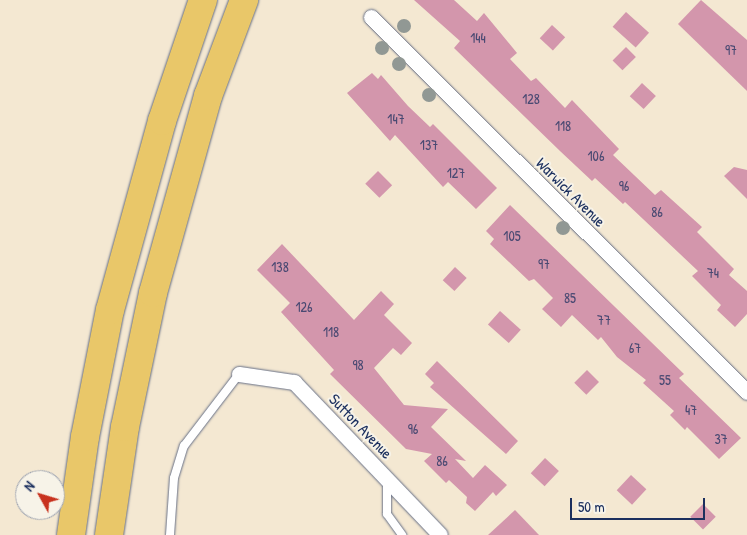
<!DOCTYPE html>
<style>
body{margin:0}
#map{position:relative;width:747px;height:535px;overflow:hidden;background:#f4e8d2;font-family:"Patrick Hand",sans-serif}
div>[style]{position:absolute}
.building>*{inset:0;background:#d396ac;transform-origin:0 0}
.roads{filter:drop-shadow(0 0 1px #677087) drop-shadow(0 0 1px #677087)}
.service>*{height:8px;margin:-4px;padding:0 4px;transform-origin:4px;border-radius:4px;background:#fff}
.minor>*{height:15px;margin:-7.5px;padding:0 7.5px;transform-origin:7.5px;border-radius:7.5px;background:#fff}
.motorway>*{height:28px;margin:-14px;padding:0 14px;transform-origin:14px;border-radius:14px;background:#e9c769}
.trees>*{width:14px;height:14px;margin:-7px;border-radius:50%;background:#919894}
span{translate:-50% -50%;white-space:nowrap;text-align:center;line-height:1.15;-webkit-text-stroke:4px #f7f3e8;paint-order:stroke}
.number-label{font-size:14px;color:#494972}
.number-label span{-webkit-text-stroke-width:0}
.street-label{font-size:16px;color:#1b2f5e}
.north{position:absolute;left:15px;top:470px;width:50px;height:50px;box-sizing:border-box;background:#f7f3e8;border:1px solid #9fa5b1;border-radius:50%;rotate:309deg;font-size:14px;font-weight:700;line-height:20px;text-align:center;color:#1b2f5e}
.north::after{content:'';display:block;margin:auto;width:18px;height:22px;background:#c8321e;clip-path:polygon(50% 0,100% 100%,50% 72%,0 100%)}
.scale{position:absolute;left:570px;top:498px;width:135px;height:22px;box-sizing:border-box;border:2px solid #1b2f5e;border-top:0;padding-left:6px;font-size:15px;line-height:18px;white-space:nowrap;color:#1b2f5e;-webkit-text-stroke:4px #f7f3e8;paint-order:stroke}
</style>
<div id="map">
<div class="building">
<div style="clip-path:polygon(414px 0,454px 0,477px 21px,484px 13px,517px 53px,510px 59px,531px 81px,536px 78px,565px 108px,572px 100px,619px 149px,613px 155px,655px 195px,661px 190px,702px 227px,697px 232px,734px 269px,729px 275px,747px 291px,747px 314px,735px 327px,717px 310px,721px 305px,692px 276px,698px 271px,625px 202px,623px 204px,595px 178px,592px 181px,560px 151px,454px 48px,460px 41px)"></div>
<div style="clip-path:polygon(701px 0,747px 40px,747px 91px,678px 24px)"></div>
<div style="left:626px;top:12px;width:31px;height:20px;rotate:42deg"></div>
<div style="left:552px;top:25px;width:18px;height:18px;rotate:43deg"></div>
<div style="left:626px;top:47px;width:14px;height:19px;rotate:45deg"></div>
<div style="clip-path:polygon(372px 73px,378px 79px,381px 75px,408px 106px,430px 127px,433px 124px,497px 188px,476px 209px,448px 182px,443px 187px,395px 135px,390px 141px,347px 93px)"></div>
<div style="left:642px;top:83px;width:19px;height:18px;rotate:43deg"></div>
<div style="clip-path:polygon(734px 167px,747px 170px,747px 199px,724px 176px)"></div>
<div style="left:378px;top:171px;width:20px;height:18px;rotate:45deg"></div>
<div style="clip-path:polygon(510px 205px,684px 374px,679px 378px,741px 438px,719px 459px,687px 427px,685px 430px,670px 415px,674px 411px,643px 383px,646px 380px,617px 357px,601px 337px,598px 340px,572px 315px,561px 327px,542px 309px,553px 298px,534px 279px,529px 281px,490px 244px,494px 239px,486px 231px)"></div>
<div style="clip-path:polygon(282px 244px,354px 320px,381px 291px,394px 304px,384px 315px,412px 343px,401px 355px,393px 348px,374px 368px,404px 405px,448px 409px,431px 427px,466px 461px,455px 459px,473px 478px,485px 465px,507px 485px,496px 496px,493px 492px,475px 511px,466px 503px,467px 497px,449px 480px,446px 483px,424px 461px,432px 454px,406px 449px,330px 374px,334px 370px,281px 312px,290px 303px,257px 270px)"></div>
<div style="left:455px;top:267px;width:16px;height:18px;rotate:43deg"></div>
<div style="left:500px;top:311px;width:28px;height:18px;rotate:42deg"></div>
<div style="clip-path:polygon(437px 361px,518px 441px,506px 454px,430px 387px,434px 383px,425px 374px)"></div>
<div style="left:587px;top:370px;width:17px;height:18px;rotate:45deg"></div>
<div style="left:545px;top:458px;width:19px;height:21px;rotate:43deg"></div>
<div style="left:631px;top:475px;width:21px;height:21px;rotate:43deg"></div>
<div style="left:703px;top:504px;width:18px;height:18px;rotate:45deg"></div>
<div style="clip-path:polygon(515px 510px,539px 535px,488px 535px)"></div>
</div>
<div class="roads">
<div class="service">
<div style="left:387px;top:480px;width:34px;rotate:90deg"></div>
<div style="left:387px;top:514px;width:26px;rotate:54deg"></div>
<div style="left:170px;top:535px;width:57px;rotate:-86deg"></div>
<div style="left:174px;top:478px;width:34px;rotate:-73deg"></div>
<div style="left:184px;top:446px;width:91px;rotate:-52.6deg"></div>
</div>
<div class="minor">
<div style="left:371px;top:17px;width:531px;rotate:44.92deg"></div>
<div style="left:239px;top:374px;width:56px;rotate:8.3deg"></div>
<div style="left:294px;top:382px;width:211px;rotate:46.3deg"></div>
</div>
<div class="motorway">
<div style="left:71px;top:535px;width:99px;rotate:-81.9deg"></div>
<div style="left:85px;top:437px;width:129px;rotate:-78.9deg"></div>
<div style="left:110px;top:310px;width:196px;rotate:-74.6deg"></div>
<div style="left:162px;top:121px;width:128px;rotate:-71.3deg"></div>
<div style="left:109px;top:535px;width:109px;rotate:-81.6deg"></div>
<div style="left:125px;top:427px;width:137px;rotate:-78.2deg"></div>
<div style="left:153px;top:293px;width:205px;rotate:-74.4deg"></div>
<div style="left:208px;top:96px;width:103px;rotate:-69.4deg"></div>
</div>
</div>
<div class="trees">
<div style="left:404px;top:26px"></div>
<div style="left:382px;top:48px"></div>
<div style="left:399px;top:64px"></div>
<div style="left:429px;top:95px"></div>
<div style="left:563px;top:228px"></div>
</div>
<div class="number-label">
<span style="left:478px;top:38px">144</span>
<span style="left:731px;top:50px">97</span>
<span style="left:531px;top:99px">128</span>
<span style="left:396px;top:119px">147</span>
<span style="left:563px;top:126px">118</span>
<span style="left:429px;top:145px">137</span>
<span style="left:596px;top:156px">106</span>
<span style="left:456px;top:173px">127</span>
<span style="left:624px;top:186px">96</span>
<span style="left:657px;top:212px">86</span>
<span style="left:512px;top:236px">105</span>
<span style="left:544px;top:264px">97</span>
<span style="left:280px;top:267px">138</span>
<span style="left:713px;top:273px">74</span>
<span style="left:570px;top:298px">85</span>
<span style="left:304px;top:307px">126</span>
<span style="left:604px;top:320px">77</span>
<span style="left:331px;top:332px">118</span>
<span style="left:635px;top:348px">67</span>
<span style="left:358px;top:365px">98</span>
<span style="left:665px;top:380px">55</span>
<span style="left:691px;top:410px">47</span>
<span style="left:413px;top:429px">96</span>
<span style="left:721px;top:439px">37</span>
<span style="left:442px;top:461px">86</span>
</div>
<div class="street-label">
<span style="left:571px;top:192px;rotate:45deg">Warwick Avenue</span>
<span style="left:361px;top:426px;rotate:46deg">Sutton Avenue</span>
</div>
<div class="north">N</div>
<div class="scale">50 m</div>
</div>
